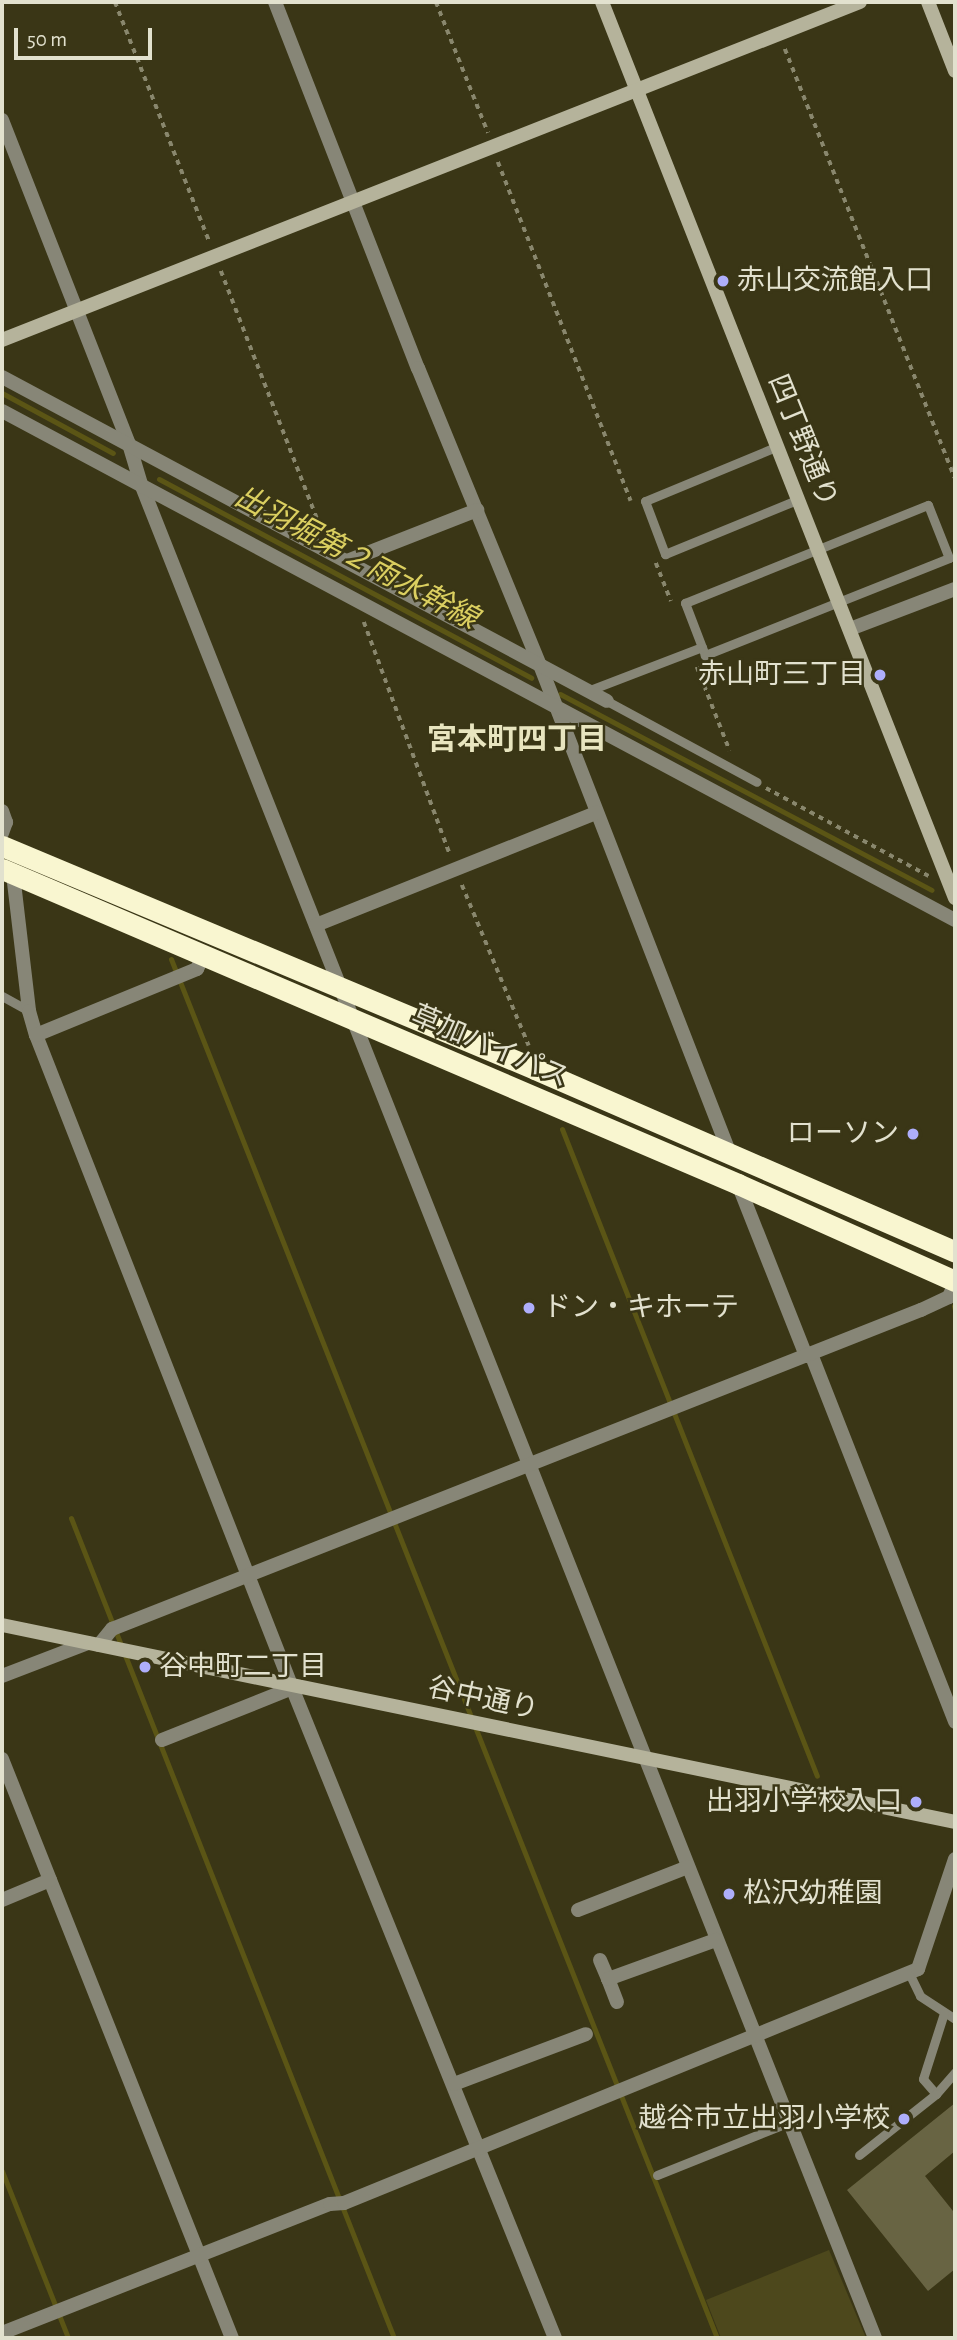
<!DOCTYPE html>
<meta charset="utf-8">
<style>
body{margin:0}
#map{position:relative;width:957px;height:2340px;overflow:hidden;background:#3a3616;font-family:"Alegreya Sans","Noto Sans JP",sans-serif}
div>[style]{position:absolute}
.green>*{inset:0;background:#4d481c}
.stream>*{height:5px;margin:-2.5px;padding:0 2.5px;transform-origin:2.5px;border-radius:2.5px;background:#5b5515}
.building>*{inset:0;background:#686443}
.path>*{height:3.5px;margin-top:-1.75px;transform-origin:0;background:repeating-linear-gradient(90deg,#89876d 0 5px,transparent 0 10px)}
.lane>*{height:9px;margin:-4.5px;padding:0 4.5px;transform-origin:4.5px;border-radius:4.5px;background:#878677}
.street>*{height:14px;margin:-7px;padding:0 7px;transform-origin:7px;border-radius:7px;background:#878677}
.secondary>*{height:14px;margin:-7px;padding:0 7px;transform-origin:7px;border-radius:7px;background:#b5b39b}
.highway>*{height:21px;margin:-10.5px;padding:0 10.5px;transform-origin:10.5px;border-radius:10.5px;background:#f9f6d0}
.dots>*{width:19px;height:19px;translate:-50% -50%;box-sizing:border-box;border:4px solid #3a3616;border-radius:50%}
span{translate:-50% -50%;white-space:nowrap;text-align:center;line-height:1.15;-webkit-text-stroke:5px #3a3616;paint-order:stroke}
.poi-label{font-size:28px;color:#e2e1ce}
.left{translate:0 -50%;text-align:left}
.right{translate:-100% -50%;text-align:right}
.street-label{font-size:28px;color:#e2e1ce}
.water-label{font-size:30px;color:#dbcf60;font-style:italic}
.neighbourhood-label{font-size:30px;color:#e8e5bf;font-weight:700}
.frame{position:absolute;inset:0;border:4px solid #e2e1ce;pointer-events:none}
.scale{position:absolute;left:14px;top:28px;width:138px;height:32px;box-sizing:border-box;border:4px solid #e2e1ce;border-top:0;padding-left:9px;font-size:21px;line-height:24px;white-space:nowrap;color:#e2e1ce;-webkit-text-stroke:5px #3a3616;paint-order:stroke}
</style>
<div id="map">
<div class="green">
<div style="clip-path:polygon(829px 2250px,866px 2338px,721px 2338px,706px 2300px)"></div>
</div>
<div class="stream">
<div style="left:2px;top:393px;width:126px;rotate:28.4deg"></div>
<div style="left:159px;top:479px;width:422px;rotate:28.1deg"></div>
<div style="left:560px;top:694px;width:420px;rotate:27.8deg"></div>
<div style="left:171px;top:959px;width:1483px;rotate:68.4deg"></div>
<div style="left:562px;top:1129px;width:695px;rotate:68.49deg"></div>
<div style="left:954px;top:1306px;width:4px;rotate:76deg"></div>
<div style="left:71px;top:1518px;width:881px;rotate:68.5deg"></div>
<div style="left:2px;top:2171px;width:180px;rotate:68.4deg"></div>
</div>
<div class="building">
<div style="clip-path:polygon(955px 2103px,955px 2151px,925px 2176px,953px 2211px,955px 2209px,955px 2269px,928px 2291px,847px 2190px)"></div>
</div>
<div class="path">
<div style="left:115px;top:2px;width:257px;rotate:68.5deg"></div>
<div style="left:436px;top:2px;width:141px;rotate:68.3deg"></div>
<div style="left:785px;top:49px;width:461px;rotate:68.4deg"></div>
<div style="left:498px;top:162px;width:364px;rotate:68.6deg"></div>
<div style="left:221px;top:271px;width:279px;rotate:68.8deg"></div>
<div style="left:656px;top:563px;width:41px;rotate:68.5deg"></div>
<div style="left:364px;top:622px;width:248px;rotate:69.7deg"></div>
<div style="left:697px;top:667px;width:90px;rotate:68.6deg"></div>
<div style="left:766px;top:788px;width:185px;rotate:28.4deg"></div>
<div style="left:462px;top:885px;width:174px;rotate:67.4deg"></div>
</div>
<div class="lane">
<div style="left:778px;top:446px;width:144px;rotate:157.5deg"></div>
<div style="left:645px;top:501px;width:57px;rotate:69.3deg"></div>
<div style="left:665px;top:554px;width:145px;rotate:-22.3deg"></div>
<div style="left:928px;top:505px;width:57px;rotate:68.4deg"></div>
<div style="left:949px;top:558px;width:263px;rotate:158.3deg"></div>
<div style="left:705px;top:655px;width:56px;rotate:-111deg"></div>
<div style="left:685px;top:603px;width:262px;rotate:-22deg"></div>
<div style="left:590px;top:690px;width:120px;rotate:-21deg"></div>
<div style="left:607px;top:701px;width:170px;rotate:28.4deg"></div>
<div style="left:2px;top:996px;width:31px;rotate:29deg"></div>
<div style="left:909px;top:1973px;width:25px;rotate:64deg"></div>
<div style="left:920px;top:1996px;width:42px;rotate:33.3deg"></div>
<div style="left:944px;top:2013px;width:69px;rotate:107.7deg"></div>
<div style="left:923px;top:2079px;width:20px;rotate:49deg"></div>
<div style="left:936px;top:2094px;width:29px;rotate:-49deg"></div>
<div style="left:859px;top:2155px;width:98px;rotate:-38.4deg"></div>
<div style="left:657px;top:2175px;width:140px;rotate:-21.8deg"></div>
</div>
<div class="street">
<div style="left:275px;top:2px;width:393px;rotate:68.7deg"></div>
<div style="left:418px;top:368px;width:321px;rotate:67.7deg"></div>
<div style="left:540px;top:665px;width:525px;rotate:68.77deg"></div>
<div style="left:2px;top:120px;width:348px;rotate:68.6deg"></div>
<div style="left:129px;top:444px;width:42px;rotate:73.3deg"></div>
<div style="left:141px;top:484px;width:1994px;rotate:68.4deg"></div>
<div style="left:2px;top:377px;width:686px;rotate:28.17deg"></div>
<div style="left:2px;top:411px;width:1080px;rotate:28.11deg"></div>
<div style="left:347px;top:561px;width:140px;rotate:-21.4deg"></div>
<div style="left:850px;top:629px;width:112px;rotate:-20.9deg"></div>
<div style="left:2px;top:811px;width:12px;rotate:70deg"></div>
<div style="left:6px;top:822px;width:12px;rotate:110deg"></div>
<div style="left:13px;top:874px;width:138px;rotate:83.3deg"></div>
<div style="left:29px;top:1011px;width:25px;rotate:74deg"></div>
<div style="left:36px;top:1035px;width:698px;rotate:68.58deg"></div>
<div style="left:291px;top:1685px;width:704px;rotate:67.99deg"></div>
<div style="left:316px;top:925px;width:302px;rotate:-21.8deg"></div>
<div style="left:36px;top:1035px;width:174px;rotate:-22.3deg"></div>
<div style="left:197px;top:969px;width:14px;rotate:-65deg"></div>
<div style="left:738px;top:1184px;width:185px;rotate:68.4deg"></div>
<div style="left:811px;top:1354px;width:395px;rotate:68.6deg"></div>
<div style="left:99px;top:1645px;width:21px;rotate:-51deg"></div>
<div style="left:112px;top:1629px;width:870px;rotate:-21.52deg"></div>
<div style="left:921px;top:1310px;width:31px;rotate:-25deg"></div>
<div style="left:949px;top:1297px;width:15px;rotate:-67deg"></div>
<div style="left:2px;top:1676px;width:92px;rotate:-21deg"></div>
<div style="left:162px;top:1740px;width:141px;rotate:-21.7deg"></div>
<div style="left:2px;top:1759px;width:623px;rotate:68.34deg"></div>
<div style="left:2px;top:1900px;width:52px;rotate:-22.6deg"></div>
<div style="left:578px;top:1910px;width:118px;rotate:-21.4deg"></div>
<div style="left:600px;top:1960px;width:21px;rotate:67deg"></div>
<div style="left:617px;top:2002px;width:25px;rotate:-111deg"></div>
<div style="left:608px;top:1979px;width:115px;rotate:-19.9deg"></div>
<div style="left:454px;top:2084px;width:141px;rotate:-20.7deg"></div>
<div style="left:2px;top:2333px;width:352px;rotate:-21.5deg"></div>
<div style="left:330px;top:2204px;width:14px;rotate:-4deg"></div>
<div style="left:344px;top:2203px;width:620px;rotate:-22.18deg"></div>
<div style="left:918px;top:1969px;width:116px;rotate:-71.4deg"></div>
</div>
<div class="secondary">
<div style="left:602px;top:2px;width:963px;rotate:68.5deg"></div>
<div style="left:928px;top:2px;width:74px;rotate:68.6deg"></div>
<div style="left:2px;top:340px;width:922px;rotate:-21.5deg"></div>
<div style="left:2px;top:1625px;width:973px;rotate:11.68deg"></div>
</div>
<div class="highway">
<div style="left:2px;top:846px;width:578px;rotate:22.7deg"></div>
<div style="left:535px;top:1069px;width:458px;rotate:23.5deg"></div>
<div style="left:2px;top:869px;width:801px;rotate:23.17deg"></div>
<div style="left:738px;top:1184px;width:238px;rotate:24.1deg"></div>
</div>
<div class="dots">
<div style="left:723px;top:281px;background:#aeaefb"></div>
<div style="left:880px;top:675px;background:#aeaefb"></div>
<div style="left:913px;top:1134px;background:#aeaefb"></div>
<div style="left:529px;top:1308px;background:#aeaefb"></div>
<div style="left:145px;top:1667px;background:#aeaefb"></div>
<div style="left:916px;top:1802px;background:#aeaefb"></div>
<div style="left:729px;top:1894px;background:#aeaefb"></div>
<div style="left:904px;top:2119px;background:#aeaefb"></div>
</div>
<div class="poi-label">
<span class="left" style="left:737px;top:281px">赤山交流館入口</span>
<span class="right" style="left:866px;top:675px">赤山町三丁目</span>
<span class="right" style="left:899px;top:1134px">ローソン</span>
<span class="left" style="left:543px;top:1308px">ドン・キホーテ</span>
<span class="left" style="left:159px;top:1667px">谷中町二丁目</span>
<span class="right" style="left:902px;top:1802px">出羽小学校入口</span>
<span class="left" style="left:743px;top:1894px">松沢幼稚園</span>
<span class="right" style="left:890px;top:2119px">越谷市立出羽小学校</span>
</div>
<div class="street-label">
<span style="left:802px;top:441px;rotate:68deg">四丁野通り</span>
<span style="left:490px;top:1047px;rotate:23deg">草加バイパス</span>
<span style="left:483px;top:1699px;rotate:12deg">谷中通り</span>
</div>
<div class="water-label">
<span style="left:356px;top:558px;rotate:28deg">出羽堀第２雨水幹線</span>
</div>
<div class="neighbourhood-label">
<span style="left:517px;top:740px">宮本町四丁目</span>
</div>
<div class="frame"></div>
<div class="scale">50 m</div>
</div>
